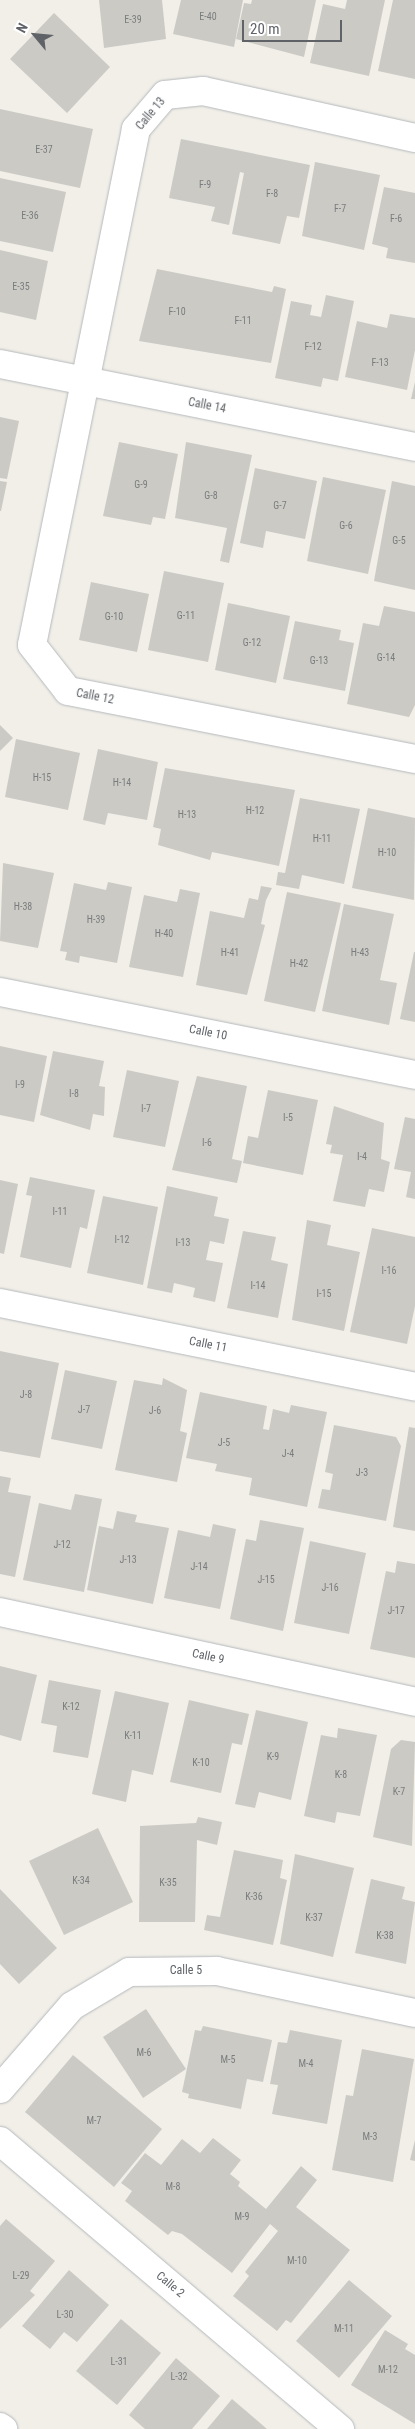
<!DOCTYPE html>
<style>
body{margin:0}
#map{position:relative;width:415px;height:2429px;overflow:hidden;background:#f1efe8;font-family:"Roboto Condensed",sans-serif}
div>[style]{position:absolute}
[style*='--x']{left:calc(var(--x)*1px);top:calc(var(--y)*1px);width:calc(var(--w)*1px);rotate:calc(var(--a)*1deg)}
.building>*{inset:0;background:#cccac5}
.roads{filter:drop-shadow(0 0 1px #b5b8bc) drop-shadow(0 0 1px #b5b8bc)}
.street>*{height:28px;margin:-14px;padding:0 14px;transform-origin:14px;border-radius:14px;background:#fff}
.secondary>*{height:28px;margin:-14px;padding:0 14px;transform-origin:14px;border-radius:14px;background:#fff}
span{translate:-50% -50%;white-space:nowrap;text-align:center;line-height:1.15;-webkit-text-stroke:5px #fff;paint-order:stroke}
.number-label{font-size:10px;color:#7a7d7f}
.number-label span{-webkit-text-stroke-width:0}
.street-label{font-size:12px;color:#5f6368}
.north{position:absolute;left:10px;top:10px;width:50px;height:50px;-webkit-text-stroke:4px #fff;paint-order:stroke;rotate:298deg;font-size:14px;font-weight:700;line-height:20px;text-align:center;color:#5f6368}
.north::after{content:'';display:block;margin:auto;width:18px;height:22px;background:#5f6368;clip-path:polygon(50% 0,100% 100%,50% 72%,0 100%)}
.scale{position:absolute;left:242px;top:20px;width:100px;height:22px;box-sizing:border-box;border:2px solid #5f6368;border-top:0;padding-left:6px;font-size:15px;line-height:18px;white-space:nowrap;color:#5f6368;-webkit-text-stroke:4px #fff;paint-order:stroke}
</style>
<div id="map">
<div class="building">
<i style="clip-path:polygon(99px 0,162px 0,166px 39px,104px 48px)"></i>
<i style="clip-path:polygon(181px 0,243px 0,234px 47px,173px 34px)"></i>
<i style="clip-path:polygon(252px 0,316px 0,304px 57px,236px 39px,244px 3px,251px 4px)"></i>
<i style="clip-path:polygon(347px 0,385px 0,369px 76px,310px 63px,323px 4px,345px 9px)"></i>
<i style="clip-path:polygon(393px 0,415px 0,415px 79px,378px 71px)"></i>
<i style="clip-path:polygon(54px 13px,110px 67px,67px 113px,10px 59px)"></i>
<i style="clip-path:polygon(0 109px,93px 129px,80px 188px,0 171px)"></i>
<i style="clip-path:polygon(181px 139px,310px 165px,299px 218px,287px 216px,280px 244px,232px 234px,244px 173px,240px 172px,229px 225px,211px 221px,215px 207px,169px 198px)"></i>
<i style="clip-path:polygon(315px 162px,380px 175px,364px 250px,302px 236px)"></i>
<i style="clip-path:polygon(0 178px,66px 192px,53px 252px,0 241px)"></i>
<i style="clip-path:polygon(384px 187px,415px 193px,415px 263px,386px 258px,388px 248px,372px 244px)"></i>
<i style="clip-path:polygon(0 250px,48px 261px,36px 320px,0 312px)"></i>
<i style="clip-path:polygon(157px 269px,272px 292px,274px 286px,286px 289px,271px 363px,139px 341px)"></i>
<i style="clip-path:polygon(326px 295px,354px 301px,338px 381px,323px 378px,321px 387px,275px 378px,291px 301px,312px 305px,310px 315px,321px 317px)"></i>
<i style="clip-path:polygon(390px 314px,415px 318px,415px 350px,407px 390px,345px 377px,357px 321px,387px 328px)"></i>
<i style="clip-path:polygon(415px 382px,415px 399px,411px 399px)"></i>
<i style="clip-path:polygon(0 417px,19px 421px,7px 479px,0 478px)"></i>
<i style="clip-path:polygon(119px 442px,178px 454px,165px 519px,153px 517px,151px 525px,103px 516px)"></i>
<i style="clip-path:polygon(186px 442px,252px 455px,229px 563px,220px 561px,227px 528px,175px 518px)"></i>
<i style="clip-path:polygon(255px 468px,317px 481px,305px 539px,266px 531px,263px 548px,240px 543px)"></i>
<i style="clip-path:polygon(323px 477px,386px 490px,368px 574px,307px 561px)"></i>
<i style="clip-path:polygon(0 481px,7px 482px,1px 511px,0 511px)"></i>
<i style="clip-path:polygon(392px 481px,415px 486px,415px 590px,374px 581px)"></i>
<i style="clip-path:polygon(164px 571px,224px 583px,208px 662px,148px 650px)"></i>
<i style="clip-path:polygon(91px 582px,149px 594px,137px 652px,79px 640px)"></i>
<i style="clip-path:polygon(228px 603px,290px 616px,276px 683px,215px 670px)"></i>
<i style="clip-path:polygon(384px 606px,415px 612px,415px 705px,409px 717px,347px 704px,363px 623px,379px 626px)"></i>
<i style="clip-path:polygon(295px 621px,341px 630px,339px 640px,354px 643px,345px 691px,283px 679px)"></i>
<i style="clip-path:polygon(0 725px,13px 738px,0 751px)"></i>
<i style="clip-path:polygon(16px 739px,80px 753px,68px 810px,5px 797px)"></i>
<i style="clip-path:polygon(98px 749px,158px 762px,147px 820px,108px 813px,105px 825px,83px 820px)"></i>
<i style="clip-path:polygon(165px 768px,295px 790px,279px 866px,212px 852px,210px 860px,158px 845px,161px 829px,153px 827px)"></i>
<i style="clip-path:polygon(300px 798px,360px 809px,344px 884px,302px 875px,299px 889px,276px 885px,278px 872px,285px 873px)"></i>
<i style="clip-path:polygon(368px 808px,415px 818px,414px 900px,352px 888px)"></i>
<i style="clip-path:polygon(3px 863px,54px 873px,38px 948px,0 941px)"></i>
<i style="clip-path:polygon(108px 882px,132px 887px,117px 963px,80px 956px,79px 963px,65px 960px,67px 952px,60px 951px,74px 883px,106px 890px)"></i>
<i style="clip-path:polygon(261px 886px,272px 888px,266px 900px,261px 924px,265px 925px,247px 995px,196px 985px,210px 911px,244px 918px,249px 898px,258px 900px)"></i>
<i style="clip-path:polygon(180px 889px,200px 893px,183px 977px,129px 967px,144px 895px,177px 902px)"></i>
<i style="clip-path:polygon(287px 892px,341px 903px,315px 1012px,264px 1001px)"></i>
<i style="clip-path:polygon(344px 904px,394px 914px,380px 980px,397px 983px,389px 1025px,322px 1011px)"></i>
<i style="clip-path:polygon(414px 952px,415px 952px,415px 1022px,400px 1019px)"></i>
<i style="clip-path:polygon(0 1046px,47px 1056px,34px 1122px,0 1115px)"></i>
<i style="clip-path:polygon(53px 1051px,104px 1061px,99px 1086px,105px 1087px,104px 1116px,93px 1114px,90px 1130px,40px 1115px)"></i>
<i style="clip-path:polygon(127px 1070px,179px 1081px,165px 1147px,113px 1137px)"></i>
<i style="clip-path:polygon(197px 1076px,247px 1086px,232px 1159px,242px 1161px,237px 1183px,172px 1170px)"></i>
<i style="clip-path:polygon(268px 1090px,318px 1100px,303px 1175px,243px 1163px,248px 1136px,258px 1138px)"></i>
<i style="clip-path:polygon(334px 1106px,384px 1123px,381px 1159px,390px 1162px,384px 1192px,369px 1189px,365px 1207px,333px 1201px,343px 1155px,330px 1153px,332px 1145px,326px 1144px)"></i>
<i style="clip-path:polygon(405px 1117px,415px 1119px,415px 1199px,406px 1197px,411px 1172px,394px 1169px)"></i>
<i style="clip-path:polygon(30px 1177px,95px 1190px,87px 1229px,80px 1227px,71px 1268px,20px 1257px,32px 1196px,26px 1195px)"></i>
<i style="clip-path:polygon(0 1180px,18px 1184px,4px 1254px,0 1253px)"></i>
<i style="clip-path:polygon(167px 1186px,218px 1197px,214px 1216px,229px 1219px,224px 1244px,210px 1241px,206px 1260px,223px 1263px,215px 1302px,193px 1297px,195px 1288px,174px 1283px,172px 1293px,147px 1288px)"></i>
<i style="clip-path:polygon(103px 1196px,158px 1207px,143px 1285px,87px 1273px)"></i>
<i style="clip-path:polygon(307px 1220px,331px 1225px,327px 1245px,360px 1252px,344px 1331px,292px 1320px)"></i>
<i style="clip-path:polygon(372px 1228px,415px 1237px,415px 1306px,407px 1344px,350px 1332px)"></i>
<i style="clip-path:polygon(243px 1231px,276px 1237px,271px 1260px,288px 1264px,278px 1318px,227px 1308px)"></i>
<i style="clip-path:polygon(0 1351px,59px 1363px,40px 1458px,0 1451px)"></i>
<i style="clip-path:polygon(65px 1370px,117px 1381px,102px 1449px,51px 1439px)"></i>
<i style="clip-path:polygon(163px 1378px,187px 1390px,180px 1431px,187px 1433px,177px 1482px,115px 1470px,134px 1380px,162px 1385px)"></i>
<i style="clip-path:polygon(200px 1392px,267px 1406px,263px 1429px,269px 1430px,273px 1409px,289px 1413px,291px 1405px,327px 1412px,307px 1507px,249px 1495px,252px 1478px,215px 1471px,217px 1464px,186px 1458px)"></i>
<i style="clip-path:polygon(334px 1425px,396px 1437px,401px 1446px,386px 1521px,318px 1508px,322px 1489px,330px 1490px,333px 1474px,325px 1472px)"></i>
<i style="clip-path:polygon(409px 1427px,415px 1428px,415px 1531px,393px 1527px)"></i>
<i style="clip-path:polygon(0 1476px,11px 1478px,8px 1492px,31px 1496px,15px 1577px,0 1574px)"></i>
<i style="clip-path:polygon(75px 1494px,102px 1499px,84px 1592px,23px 1580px,39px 1503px,71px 1510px)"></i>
<i style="clip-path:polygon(117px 1511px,137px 1515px,135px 1522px,169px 1528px,153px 1604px,87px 1590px,99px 1526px,113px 1529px)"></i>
<i style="clip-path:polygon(260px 1520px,304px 1528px,283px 1631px,230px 1619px,246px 1539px,256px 1541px)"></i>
<i style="clip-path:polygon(213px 1524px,236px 1529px,220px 1609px,164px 1598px,178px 1530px,210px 1537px)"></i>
<i style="clip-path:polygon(310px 1541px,366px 1553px,349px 1634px,294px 1623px)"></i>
<i style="clip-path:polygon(397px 1561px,415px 1564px,415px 1658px,370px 1649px,386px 1571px,395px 1573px)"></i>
<i style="clip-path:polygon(0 1666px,37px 1675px,21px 1741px,0 1735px)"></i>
<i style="clip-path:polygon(49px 1680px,101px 1690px,88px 1758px,53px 1752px,57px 1726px,41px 1723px)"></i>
<i style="clip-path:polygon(115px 1691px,169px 1703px,153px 1775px,132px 1770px,126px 1802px,92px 1794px)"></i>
<i style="clip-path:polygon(189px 1700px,249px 1714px,242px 1745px,232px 1743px,221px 1793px,170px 1782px)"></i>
<i style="clip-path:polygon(256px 1710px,308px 1722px,291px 1800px,259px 1792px,255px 1808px,235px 1804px)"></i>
<i style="clip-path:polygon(338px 1728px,377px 1735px,360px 1816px,337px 1812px,335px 1823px,304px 1816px,321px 1735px,337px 1738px)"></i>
<i style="clip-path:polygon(401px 1740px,415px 1742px,412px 1846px,373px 1837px,391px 1749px)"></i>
<i style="clip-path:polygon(198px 1817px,222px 1822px,217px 1845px,197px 1840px,195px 1922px,139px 1922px,140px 1826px,196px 1823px)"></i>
<i style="clip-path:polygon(98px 1828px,133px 1902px,64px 1935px,29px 1861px)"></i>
<i style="clip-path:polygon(234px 1850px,283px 1860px,280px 1878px,287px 1880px,273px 1945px,204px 1930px,207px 1915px,220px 1917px)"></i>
<i style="clip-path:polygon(295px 1854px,354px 1868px,333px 1957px,280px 1944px)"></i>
<i style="clip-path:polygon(371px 1879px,405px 1887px,402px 1899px,415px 1902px,406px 1964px,355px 1953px)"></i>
<i style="clip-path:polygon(0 1889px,57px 1948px,19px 1984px,0 1964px)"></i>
<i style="clip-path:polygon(146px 2009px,186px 2069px,143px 2098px,103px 2037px)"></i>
<i style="clip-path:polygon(203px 2026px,272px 2040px,263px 2082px,247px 2079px,241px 2109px,188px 2098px,189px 2094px,182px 2092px,195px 2030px,201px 2031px)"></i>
<i style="clip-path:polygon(290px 2030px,342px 2040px,327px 2124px,272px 2114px,278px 2085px,270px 2084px,278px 2042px,287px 2043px)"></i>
<i style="clip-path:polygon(362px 2049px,414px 2059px,393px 2182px,332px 2170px,346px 2095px,353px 2096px)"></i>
<i style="clip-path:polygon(73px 2055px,162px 2129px,114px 2187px,25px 2112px)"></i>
<i style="clip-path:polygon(213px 2138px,241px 2160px,230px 2174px,240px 2182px,238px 2186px,266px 2209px,301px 2166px,317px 2180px,296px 2207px,350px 2250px,291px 2323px,286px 2320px,277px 2331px,233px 2296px,249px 2276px,245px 2272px,278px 2231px,270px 2224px,232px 2273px,182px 2234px,172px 2231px,168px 2235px,125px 2201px,132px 2191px,121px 2183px,145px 2153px,161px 2165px,182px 2139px,200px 2153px)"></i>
<i style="clip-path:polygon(415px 2140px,415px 2161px,410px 2160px)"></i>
<i style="clip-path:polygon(6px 2219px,55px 2261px,30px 2291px,35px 2295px,0 2329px,0 2226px)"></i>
<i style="clip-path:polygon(69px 2270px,109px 2305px,77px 2342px,64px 2332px,50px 2349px,22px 2326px)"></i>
<i style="clip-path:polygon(349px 2280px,392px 2316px,339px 2378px,296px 2341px)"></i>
<i style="clip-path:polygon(121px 2319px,161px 2353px,117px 2405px,76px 2371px)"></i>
<i style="clip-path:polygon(385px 2330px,408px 2344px,405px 2349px,415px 2355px,415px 2424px,351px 2385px)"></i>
<i style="clip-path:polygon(176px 2358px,220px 2396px,192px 2429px,145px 2429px,129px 2415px)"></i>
<i style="clip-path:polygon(232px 2399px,267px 2429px,207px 2429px)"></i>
</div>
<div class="roads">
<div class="street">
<i style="--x:415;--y:138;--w:217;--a:-167.5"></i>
<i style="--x:203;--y:91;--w:38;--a:174"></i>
<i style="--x:165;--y:95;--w:45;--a:130.5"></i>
<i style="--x:136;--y:129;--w:526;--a:101.4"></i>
<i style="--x:32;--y:645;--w:58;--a:52"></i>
<i style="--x:68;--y:691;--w:354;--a:11.1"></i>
<i style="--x:0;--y:364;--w:423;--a:11.3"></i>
<i style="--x:0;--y:992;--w:423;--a:11.3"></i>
<i style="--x:0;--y:1303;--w:423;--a:11.4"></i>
<i style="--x:0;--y:1612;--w:425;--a:12.2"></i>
<i style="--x:0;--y:2089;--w:110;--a:-49.1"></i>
<i style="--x:72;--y:2006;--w:66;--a:-30.8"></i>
<i style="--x:129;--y:1972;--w:88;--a:-0.7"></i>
<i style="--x:217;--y:1971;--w:202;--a:12"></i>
<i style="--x:0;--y:2141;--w:446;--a:40.3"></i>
</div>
<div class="secondary">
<i style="--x:0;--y:2427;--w:4;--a:34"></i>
</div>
</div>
<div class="number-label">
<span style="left:208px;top:17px">E-40</span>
<span style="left:133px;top:20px">E-39</span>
<span style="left:44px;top:150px">E-37</span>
<span style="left:205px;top:185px">F-9</span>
<span style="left:272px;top:194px">F-8</span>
<span style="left:340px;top:209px">F-7</span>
<span style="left:30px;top:216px">E-36</span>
<span style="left:396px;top:219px">F-6</span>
<span style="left:21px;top:287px">E-35</span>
<span style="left:177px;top:312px">F-10</span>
<span style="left:243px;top:321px">F-11</span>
<span style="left:313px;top:347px">F-12</span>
<span style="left:380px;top:363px">F-13</span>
<span style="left:141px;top:485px">G-9</span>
<span style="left:211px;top:496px">G-8</span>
<span style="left:280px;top:506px">G-7</span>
<span style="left:346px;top:526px">G-6</span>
<span style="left:399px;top:541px">G-5</span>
<span style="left:186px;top:616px">G-11</span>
<span style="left:114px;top:617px">G-10</span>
<span style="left:252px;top:643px">G-12</span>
<span style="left:386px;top:658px">G-14</span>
<span style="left:319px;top:661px">G-13</span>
<span style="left:42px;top:778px">H-15</span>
<span style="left:122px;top:783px">H-14</span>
<span style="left:255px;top:811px">H-12</span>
<span style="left:187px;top:815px">H-13</span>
<span style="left:322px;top:839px">H-11</span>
<span style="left:387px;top:853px">H-10</span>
<span style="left:23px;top:907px">H-38</span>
<span style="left:96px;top:920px">H-39</span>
<span style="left:164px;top:934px">H-40</span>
<span style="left:230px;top:953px">H-41</span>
<span style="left:360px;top:953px">H-43</span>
<span style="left:299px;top:964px">H-42</span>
<span style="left:20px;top:1085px">I-9</span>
<span style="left:74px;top:1094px">I-8</span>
<span style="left:146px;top:1109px">I-7</span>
<span style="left:288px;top:1118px">I-5</span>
<span style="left:207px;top:1143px">I-6</span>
<span style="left:362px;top:1157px">I-4</span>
<span style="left:60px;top:1212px">I-11</span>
<span style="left:122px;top:1240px">I-12</span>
<span style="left:183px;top:1243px">I-13</span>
<span style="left:389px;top:1271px">I-16</span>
<span style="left:258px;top:1286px">I-14</span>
<span style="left:324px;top:1294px">I-15</span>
<span style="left:26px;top:1395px">J-8</span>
<span style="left:84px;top:1410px">J-7</span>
<span style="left:155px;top:1411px">J-6</span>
<span style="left:224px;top:1443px">J-5</span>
<span style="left:288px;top:1454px">J-4</span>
<span style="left:362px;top:1473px">J-3</span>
<span style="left:62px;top:1545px">J-12</span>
<span style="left:128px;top:1560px">J-13</span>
<span style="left:199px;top:1567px">J-14</span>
<span style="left:266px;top:1580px">J-15</span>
<span style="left:330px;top:1588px">J-16</span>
<span style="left:396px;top:1611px">J-17</span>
<span style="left:71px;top:1707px">K-12</span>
<span style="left:133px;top:1736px">K-11</span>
<span style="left:273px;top:1757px">K-9</span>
<span style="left:201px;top:1763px">K-10</span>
<span style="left:341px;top:1775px">K-8</span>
<span style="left:399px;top:1792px">K-7</span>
<span style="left:81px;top:1881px">K-34</span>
<span style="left:168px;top:1883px">K-35</span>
<span style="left:254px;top:1897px">K-36</span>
<span style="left:314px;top:1918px">K-37</span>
<span style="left:385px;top:1936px">K-38</span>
<span style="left:144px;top:2053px">M-6</span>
<span style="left:228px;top:2060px">M-5</span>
<span style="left:306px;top:2064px">M-4</span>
<span style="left:94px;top:2121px">M-7</span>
<span style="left:370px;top:2137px">M-3</span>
<span style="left:173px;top:2187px">M-8</span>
<span style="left:242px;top:2217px">M-9</span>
<span style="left:297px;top:2261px">M-10</span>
<span style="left:21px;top:2276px">L-29</span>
<span style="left:65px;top:2315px">L-30</span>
<span style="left:344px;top:2329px">M-11</span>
<span style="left:119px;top:2362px">L-31</span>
<span style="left:388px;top:2370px">M-12</span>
<span style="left:179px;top:2377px">L-32</span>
</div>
<div class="street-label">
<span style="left:151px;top:114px;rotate:-50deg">Calle 13</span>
<span style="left:207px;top:406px;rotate:11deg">Calle 14</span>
<span style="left:95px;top:697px;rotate:11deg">Calle 12</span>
<span style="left:208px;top:1033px;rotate:11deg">Calle 10</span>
<span style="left:208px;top:1345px;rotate:11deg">Calle 11</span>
<span style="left:208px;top:1657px;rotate:12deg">Calle 9</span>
<span style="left:186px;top:1971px">Calle 5</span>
<span style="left:170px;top:2285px;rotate:40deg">Calle 2</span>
</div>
<div class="north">N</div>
<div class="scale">20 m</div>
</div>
